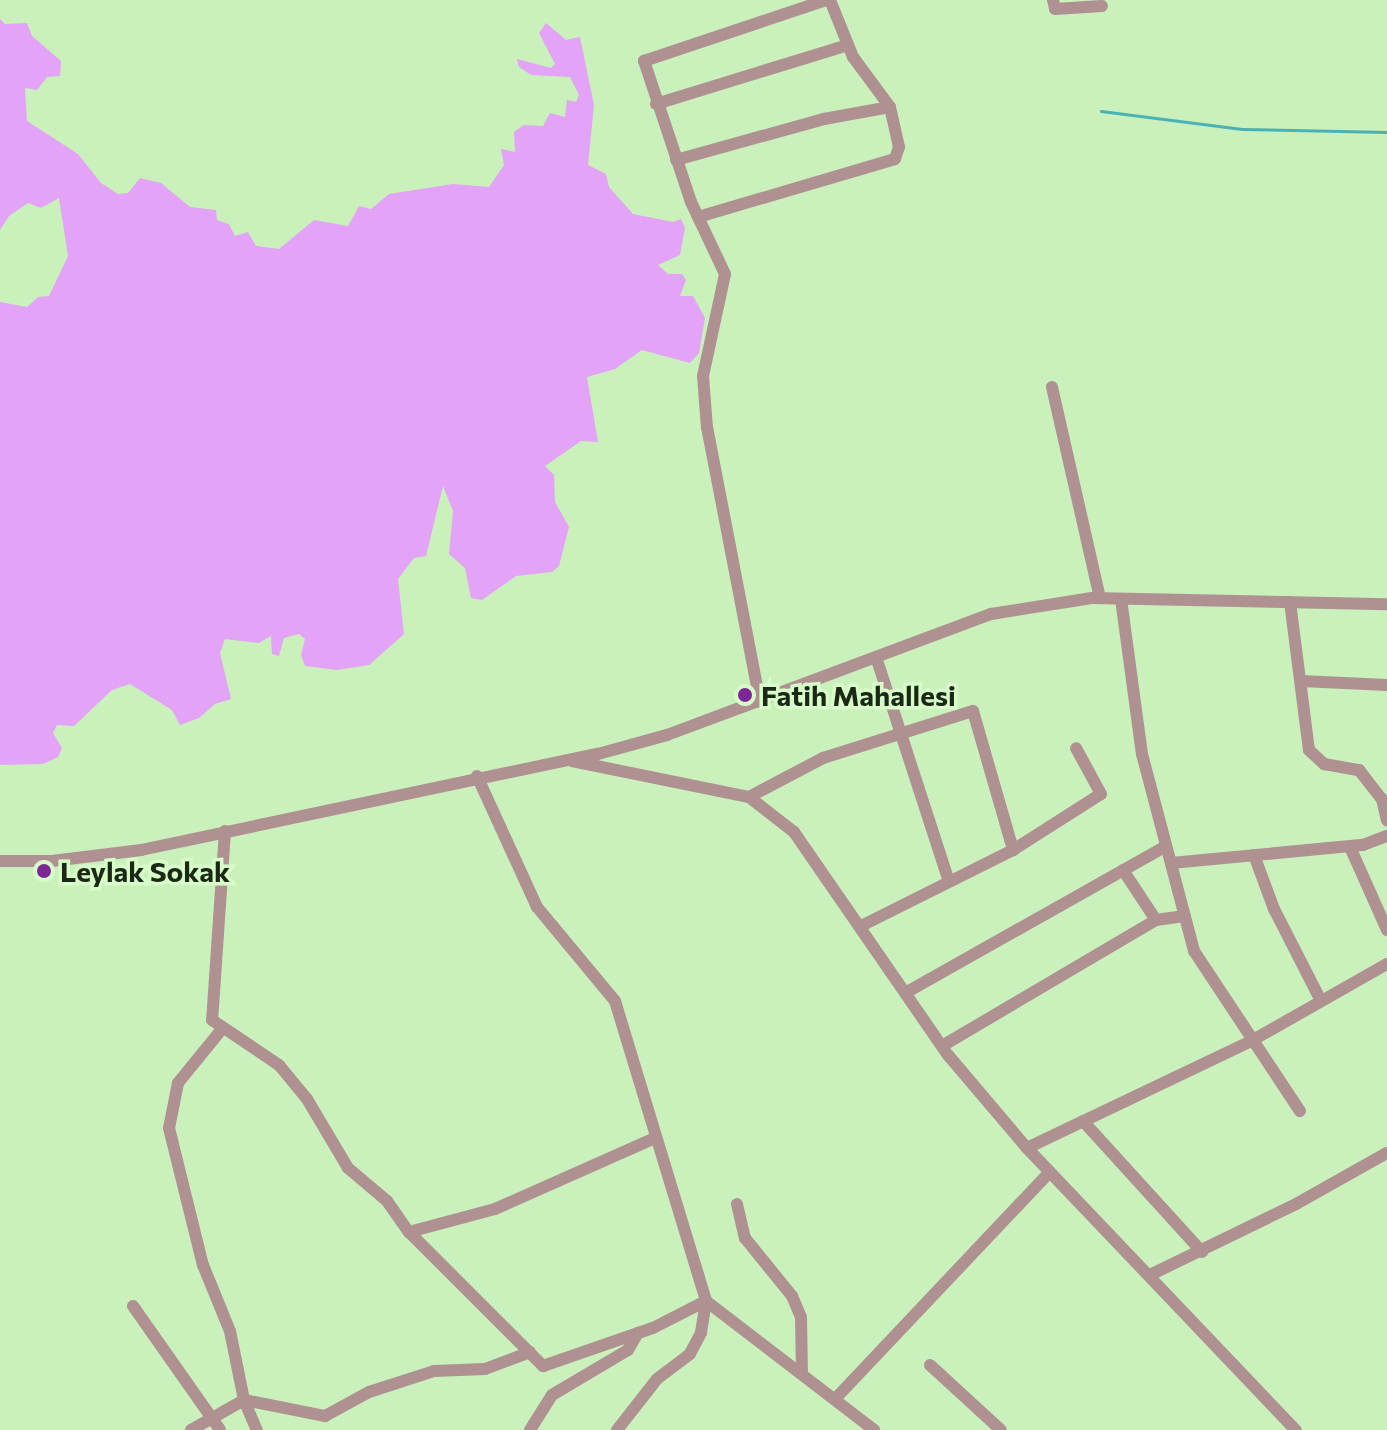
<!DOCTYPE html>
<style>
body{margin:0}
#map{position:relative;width:1387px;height:1430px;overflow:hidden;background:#caf0bc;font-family:Commissioner,sans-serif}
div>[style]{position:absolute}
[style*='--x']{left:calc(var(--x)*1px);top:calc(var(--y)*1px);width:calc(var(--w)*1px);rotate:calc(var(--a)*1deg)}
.green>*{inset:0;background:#e3a3f7}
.stream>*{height:3px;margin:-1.5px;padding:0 1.5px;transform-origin:1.5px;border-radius:1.5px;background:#4ab2b5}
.street>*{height:12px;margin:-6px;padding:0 6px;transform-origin:6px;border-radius:6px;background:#af9192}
.dots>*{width:22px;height:22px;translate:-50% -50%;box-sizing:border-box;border:4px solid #d7fdc9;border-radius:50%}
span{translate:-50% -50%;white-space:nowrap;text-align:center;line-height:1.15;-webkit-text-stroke:7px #d7fdc9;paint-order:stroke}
.poi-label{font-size:28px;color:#1a2815;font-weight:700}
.left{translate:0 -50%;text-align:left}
</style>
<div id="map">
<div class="green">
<i style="clip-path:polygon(0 19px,5px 24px,27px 23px,32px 36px,61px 61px,60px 76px,47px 77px,37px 90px,25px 88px,27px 121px,78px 154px,101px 183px,118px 194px,128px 193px,140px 178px,161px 183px,190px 207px,216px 210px,217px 220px,229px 224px,235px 236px,248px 232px,256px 246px,279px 249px,314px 220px,348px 226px,359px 206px,371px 209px,389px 194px,453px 184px,489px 187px,504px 165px,501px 149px,515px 152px,514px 132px,524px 125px,543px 126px,550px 113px,565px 117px,567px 100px,576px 102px,579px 95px,570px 77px,531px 75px,519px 67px,517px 59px,551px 68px,555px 64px,539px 33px,546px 23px,566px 40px,580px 37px,594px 105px,588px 165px,606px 174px,609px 187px,633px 214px,673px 222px,681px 219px,685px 228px,680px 255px,658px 265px,668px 274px,682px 274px,686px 280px,680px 296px,693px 296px,705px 318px,699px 353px,690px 363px,642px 350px,615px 369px,587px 377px,598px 442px,581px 441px,545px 466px,554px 475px,555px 502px,569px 527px,559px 566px,552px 572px,516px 576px,482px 600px,471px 598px,465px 568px,449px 554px,453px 511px,443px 486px,426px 556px,414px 558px,398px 579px,404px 634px,369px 665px,337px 670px,305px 666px,301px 655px,305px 639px,299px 634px,284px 638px,279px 656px,272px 654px,271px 636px,259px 643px,225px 639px,220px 653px,231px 699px,215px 704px,199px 718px,180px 725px,172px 710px,130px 684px,112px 690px,74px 726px,57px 725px,53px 733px,62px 748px,58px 757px,43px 764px,0 765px,0 302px,27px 307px,38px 297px,49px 296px,68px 256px,59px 198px,41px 208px,28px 203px,9px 216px,0 230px)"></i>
</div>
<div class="stream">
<i style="--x:1101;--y:111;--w:142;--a:7.3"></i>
<i style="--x:1242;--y:129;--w:145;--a:1.2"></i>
</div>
<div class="street">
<i style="--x:1053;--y:0;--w:9;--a:77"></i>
<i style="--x:1055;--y:9;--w:47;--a:-3.7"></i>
<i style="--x:656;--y:104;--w:201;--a:-17.1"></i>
<i style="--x:676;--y:160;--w:154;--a:-15.5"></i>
<i style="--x:824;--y:119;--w:67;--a:-10.3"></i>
<i style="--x:698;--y:217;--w:205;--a:-16.4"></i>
<i style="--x:895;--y:159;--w:13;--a:-72"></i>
<i style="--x:899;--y:147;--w:41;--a:-102.7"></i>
<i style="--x:890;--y:107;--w:62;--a:-126.5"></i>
<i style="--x:853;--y:57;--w:61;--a:-112"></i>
<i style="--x:1052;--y:387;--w:216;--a:77.2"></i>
<i style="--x:1121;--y:599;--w:156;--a:82.3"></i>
<i style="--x:1142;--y:754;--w:204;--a:75.2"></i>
<i style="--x:1194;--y:951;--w:192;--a:56.5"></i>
<i style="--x:1290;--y:602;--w:149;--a:82.7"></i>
<i style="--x:1309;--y:750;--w:21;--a:43"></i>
<i style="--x:1324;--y:764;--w:36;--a:10"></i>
<i style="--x:1359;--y:770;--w:37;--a:52"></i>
<i style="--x:1382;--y:799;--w:22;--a:77"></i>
<i style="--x:877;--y:660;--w:233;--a:72"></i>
<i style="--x:1301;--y:681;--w:86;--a:2.7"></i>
<i style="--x:760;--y:702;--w:279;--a:-100.9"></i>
<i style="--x:707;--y:428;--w:52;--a:-94.4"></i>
<i style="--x:703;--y:376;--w:104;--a:-77.8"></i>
<i style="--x:725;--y:274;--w:80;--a:-115.3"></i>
<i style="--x:691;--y:202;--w:149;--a:-108.4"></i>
<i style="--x:644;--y:61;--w:192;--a:-18.5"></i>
<i style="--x:572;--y:761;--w:181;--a:11.5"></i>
<i style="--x:749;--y:797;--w:57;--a:37.9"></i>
<i style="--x:794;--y:832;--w:271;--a:55.4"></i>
<i style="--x:948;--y:1055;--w:122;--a:49.7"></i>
<i style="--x:1027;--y:1148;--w:390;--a:46.4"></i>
<i style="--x:477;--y:776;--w:144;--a:65.4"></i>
<i style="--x:537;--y:907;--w:122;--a:50.3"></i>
<i style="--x:615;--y:1001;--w:313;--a:73.1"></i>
<i style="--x:706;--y:1301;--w:32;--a:99"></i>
<i style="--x:701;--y:1333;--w:24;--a:118"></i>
<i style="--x:690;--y:1354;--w:41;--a:142.9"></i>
<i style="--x:657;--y:1379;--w:65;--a:128.1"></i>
<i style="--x:749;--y:797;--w:84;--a:-27.8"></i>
<i style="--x:823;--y:758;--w:157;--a:-17.4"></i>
<i style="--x:973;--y:711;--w:145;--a:73.9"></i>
<i style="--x:225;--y:831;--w:189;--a:93.9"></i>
<i style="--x:212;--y:1020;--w:81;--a:33.9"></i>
<i style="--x:279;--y:1065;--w:44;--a:50.5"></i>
<i style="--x:307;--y:1099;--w:80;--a:59.3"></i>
<i style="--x:348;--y:1168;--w:51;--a:40.2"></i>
<i style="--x:387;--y:1201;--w:38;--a:55"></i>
<i style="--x:409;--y:1232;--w:190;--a:45"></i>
<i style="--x:543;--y:1366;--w:116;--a:-19.1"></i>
<i style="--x:653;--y:1328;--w:59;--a:-27"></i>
<i style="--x:1350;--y:847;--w:91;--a:66"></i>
<i style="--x:1254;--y:855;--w:58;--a:69.7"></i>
<i style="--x:1274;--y:909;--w:103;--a:62.9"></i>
<i style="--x:0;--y:861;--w:52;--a:0"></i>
<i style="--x:52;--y:861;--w:90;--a:-7"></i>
<i style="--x:141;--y:850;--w:467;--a:-11.9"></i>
<i style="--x:598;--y:754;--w:72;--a:-15.4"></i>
<i style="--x:667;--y:735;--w:346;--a:-20.5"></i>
<i style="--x:991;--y:614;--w:102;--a:-9"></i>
<i style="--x:1092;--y:598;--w:295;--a:1.2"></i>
<i style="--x:1171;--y:863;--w:193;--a:-5.4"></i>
<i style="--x:1363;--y:845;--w:26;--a:-21"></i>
<i style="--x:1123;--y:870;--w:60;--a:56.6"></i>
<i style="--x:863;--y:925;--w:168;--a:-26.6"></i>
<i style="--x:1013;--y:850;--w:104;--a:-32.5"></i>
<i style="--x:1101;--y:794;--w:52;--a:-118.5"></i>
<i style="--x:907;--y:992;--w:297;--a:-29.4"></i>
<i style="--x:222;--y:1029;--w:70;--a:129.2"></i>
<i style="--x:178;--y:1083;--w:46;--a:101.3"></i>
<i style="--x:169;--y:1128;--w:141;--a:76.1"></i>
<i style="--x:203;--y:1265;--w:71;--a:67.8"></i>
<i style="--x:230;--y:1331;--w:70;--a:78.5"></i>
<i style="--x:244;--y:1400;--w:33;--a:67"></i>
<i style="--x:942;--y:1046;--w:248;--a:-30.5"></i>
<i style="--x:1156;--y:920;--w:29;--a:-8"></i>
<i style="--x:1083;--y:1121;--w:177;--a:47.7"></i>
<i style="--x:1027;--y:1148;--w:250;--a:-25.5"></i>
<i style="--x:1253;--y:1040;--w:154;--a:-29.6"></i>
<i style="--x:737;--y:1204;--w:35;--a:77"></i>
<i style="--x:745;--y:1238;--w:75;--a:51"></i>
<i style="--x:792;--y:1296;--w:23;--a:67"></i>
<i style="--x:801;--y:1317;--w:55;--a:89"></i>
<i style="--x:409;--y:1232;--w:89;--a:-15"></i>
<i style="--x:495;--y:1209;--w:175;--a:-23.9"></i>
<i style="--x:1152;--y:1274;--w:160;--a:-25.9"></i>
<i style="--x:1296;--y:1204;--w:104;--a:-29.3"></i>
<i style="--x:706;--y:1301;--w:212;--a:37.5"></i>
<i style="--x:133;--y:1306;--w:151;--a:54.9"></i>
<i style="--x:930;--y:1365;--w:96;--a:42.5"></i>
<i style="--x:836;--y:1398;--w:311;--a:-46.6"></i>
<i style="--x:191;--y:1430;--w:61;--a:-29.5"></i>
<i style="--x:244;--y:1400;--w:83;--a:11.2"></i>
<i style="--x:325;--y:1416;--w:50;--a:-28.6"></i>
<i style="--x:369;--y:1392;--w:68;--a:-17.9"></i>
<i style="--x:434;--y:1371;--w:51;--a:-2.2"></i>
<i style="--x:485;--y:1369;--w:48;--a:-20.7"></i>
<i style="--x:530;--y:1430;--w:41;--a:-57.8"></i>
<i style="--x:552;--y:1395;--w:88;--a:-30.6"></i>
<i style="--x:628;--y:1350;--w:20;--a:-60"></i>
</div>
<div class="dots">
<i style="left:745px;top:695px;background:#7d2796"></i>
<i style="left:44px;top:871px;background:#7d2796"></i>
</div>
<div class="poi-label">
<span class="left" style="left:761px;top:695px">Fatih Mahallesi</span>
<span class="left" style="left:60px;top:871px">Leylak Sokak</span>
</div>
</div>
